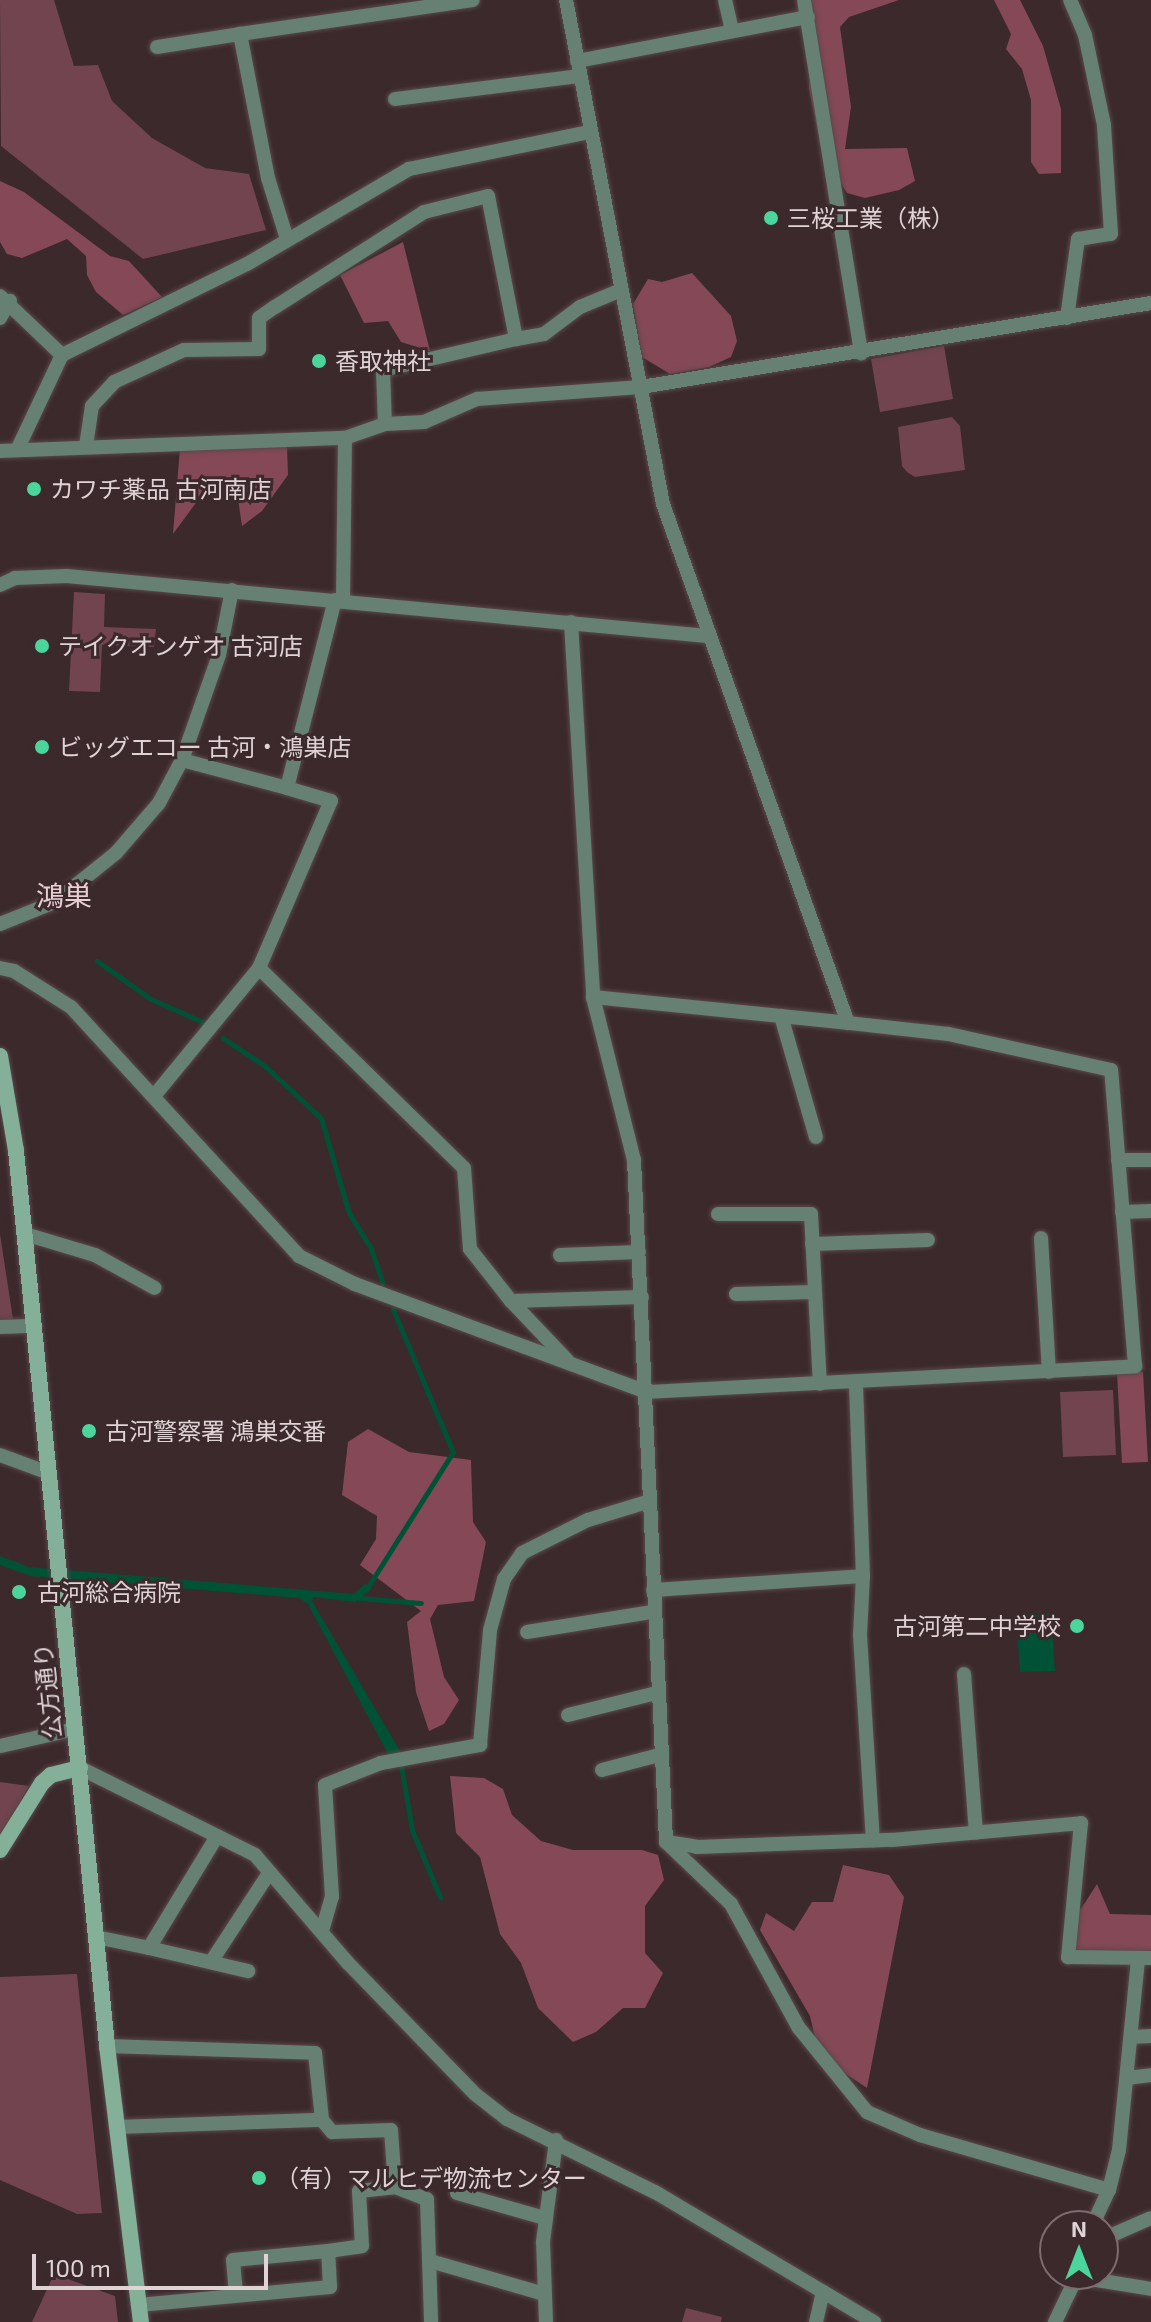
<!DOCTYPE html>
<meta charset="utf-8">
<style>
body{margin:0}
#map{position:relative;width:1151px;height:2322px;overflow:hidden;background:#3b292c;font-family:"Exo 2","Noto Sans JP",sans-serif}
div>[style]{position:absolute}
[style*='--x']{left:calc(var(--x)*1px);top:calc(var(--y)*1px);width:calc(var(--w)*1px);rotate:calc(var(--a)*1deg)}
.green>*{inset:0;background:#71444f}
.forest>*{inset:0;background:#854857}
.water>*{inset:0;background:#005236}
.stream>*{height:5px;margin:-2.5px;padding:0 2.5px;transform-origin:2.5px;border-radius:2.5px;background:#005236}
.roads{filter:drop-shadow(0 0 2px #59484a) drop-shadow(0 0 2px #59484a)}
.street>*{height:14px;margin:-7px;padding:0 7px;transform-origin:7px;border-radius:7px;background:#668173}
.secondary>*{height:16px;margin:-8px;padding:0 8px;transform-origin:8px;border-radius:8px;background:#84b099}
.dots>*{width:22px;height:22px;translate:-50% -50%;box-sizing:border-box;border:4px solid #3b292c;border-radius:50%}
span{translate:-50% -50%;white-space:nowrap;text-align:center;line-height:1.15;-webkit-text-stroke:6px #3b292c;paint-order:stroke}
.poi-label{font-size:24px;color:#dfd3d5}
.left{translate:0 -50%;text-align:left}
.right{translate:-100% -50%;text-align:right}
.street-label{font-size:24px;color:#dfd3d5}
.quarter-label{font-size:28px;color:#e6ced3}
.north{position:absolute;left:1039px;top:2210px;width:80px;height:80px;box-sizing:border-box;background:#3b292c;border:2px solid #7d6d70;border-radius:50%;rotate:0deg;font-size:22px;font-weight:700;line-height:32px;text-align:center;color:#dfd3d5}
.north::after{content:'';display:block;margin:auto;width:28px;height:36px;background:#4bd49b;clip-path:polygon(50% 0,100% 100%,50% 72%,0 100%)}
.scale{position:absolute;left:32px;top:2254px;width:236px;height:36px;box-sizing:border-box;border:4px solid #dfd3d5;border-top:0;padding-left:10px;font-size:24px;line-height:28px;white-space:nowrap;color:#dfd3d5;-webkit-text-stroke:6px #3b292c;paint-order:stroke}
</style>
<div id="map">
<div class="green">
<i style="clip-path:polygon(0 0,54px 0,74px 66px,98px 65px,112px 101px,152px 138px,205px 168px,249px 174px,266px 230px,143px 259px,1px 146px)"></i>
<i style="clip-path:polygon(944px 346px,953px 399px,880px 412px,871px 359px)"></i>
<i style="clip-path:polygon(952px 417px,960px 426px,965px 470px,915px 477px,907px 472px,902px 466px,898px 427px)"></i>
<i style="clip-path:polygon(74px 592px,105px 594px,104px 627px,156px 629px,154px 647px,102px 645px,100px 692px,69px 691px)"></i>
<i style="clip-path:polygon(0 1234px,13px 1319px,0 1320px)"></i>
<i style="clip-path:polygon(1113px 1390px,1116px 1455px,1063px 1457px,1060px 1392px)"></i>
<i style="clip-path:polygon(0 1782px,29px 1786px,0 1836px)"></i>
<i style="clip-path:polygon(77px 1974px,102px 2213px,77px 2214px,0 2180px,0 1977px)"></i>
<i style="clip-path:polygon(54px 2274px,115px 2296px,118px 2322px,32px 2322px)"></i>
<i style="clip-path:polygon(686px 2308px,722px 2317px,721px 2322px,682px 2322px)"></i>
</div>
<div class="forest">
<i style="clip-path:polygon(812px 0,899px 0,849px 17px,840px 27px,851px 107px,845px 149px,907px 148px,915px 181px,899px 190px,865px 198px,847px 193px,822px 153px,809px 88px)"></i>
<i style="clip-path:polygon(994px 0,1020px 0,1043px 46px,1061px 109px,1061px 173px,1039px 174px,1031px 162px,1031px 100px,1022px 69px,1006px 49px,1011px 34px)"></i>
<i style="clip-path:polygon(0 181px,24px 192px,110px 256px,129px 261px,162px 297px,123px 315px,96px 292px,87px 275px,86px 256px,67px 239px,22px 258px,7px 254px,0 242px)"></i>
<i style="clip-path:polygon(403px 242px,430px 351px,401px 342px,388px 321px,364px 323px,340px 275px)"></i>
<i style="clip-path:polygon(692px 273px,731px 316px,737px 341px,731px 357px,709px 367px,670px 374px,642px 357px,633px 304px,648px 279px,662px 282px)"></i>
<i style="clip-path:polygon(287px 444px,288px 475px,262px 511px,242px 526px,238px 499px,201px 496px,173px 534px,180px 448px)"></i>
<i style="clip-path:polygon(1143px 1372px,1148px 1462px,1122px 1463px,1117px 1373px)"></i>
<i style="clip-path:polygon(368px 1429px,409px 1452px,471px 1460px,473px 1522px,486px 1542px,474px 1601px,438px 1605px,430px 1619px,444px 1677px,459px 1700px,444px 1724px,429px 1731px,416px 1692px,407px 1622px,421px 1611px,360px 1565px,376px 1539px,377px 1516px,342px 1495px,348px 1442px)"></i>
<i style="clip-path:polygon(450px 1776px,484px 1778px,503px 1789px,512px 1815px,541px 1841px,573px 1850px,642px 1850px,658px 1855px,664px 1880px,645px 1906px,645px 1953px,663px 1973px,645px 2008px,623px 2008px,596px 2032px,573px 2042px,538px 2008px,521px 1963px,500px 1934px,480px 1857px,456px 1833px)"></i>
<i style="clip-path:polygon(843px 1865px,889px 1875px,904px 1897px,867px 2088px,819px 2056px,810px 2016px,760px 1930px,766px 1913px,794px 1931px,812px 1902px,833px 1902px)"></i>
<i style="clip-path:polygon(1097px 1884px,1110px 1914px,1151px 1915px,1151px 1952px,1076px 1951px,1077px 1915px)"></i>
</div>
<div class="water">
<i style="clip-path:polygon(0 1556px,29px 1567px,354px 1594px,365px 1584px,372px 1588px,355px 1602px,313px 1597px,312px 1601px,407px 1763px,395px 1767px,308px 1604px,299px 1598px,30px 1576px,0 1565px)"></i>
<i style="clip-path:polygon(1051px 1613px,1055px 1671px,1020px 1672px,1016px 1614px)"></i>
</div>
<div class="stream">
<i style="--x:97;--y:961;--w:66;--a:35.1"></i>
<i style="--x:151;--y:999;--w:57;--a:23.9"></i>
<i style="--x:223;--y:1038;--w:50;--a:33.7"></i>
<i style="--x:265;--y:1066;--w:76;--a:42.9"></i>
<i style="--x:321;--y:1118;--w:99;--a:73.6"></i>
<i style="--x:349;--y:1213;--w:39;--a:58"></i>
<i style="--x:370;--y:1246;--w:39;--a:71"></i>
<i style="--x:366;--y:1590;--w:163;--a:-57.8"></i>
<i style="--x:453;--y:1452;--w:155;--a:-112.8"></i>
<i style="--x:359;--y:1598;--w:62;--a:4.6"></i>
<i style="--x:401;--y:1765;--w:66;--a:80.4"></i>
<i style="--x:412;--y:1830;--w:73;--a:67.3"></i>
</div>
<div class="roads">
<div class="street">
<i style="--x:725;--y:0;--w:31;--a:77"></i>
<i style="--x:804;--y:0;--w:358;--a:80.8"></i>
<i style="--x:157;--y:47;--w:84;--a:-8.9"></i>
<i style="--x:577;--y:61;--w:235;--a:-10.8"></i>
<i style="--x:395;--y:99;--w:186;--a:-7.1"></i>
<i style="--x:287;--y:239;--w:64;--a:-107.3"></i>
<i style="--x:268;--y:178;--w:147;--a:-101"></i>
<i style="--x:240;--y:34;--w:235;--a:-8.3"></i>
<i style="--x:0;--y:296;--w:86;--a:43.6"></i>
<i style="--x:0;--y:318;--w:20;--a:-60"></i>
<i style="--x:1067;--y:318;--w:80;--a:-82.1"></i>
<i style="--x:1078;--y:239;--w:33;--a:-9"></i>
<i style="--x:1111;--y:234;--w:109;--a:-93.7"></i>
<i style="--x:1104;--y:125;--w:92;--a:-101.9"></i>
<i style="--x:1085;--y:35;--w:38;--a:-113"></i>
<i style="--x:516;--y:339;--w:28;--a:-10"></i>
<i style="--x:544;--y:334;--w:45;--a:-36.9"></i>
<i style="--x:580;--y:307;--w:44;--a:-22.5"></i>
<i style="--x:86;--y:446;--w:40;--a:-81.5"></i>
<i style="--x:92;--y:406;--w:33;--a:-47"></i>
<i style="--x:114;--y:382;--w:77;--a:-24.6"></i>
<i style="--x:184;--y:350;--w:75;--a:-0.8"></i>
<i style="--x:259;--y:349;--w:31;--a:-90"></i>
<i style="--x:259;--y:318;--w:19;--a:-35"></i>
<i style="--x:275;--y:307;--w:177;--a:-32.5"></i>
<i style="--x:424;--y:212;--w:66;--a:-14"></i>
<i style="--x:488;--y:196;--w:146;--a:78.9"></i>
<i style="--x:516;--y:339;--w:137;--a:166.9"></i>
<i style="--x:383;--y:370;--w:54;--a:87.9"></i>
<i style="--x:18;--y:448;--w:103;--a:-64.7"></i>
<i style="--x:62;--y:355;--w:206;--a:-26.2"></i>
<i style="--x:247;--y:264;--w:188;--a:-30.4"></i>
<i style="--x:409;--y:169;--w:184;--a:-11.6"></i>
<i style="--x:0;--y:451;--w:345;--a:-2.2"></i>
<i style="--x:345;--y:438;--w:42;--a:-19.3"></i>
<i style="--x:385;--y:424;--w:39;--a:-3"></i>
<i style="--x:424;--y:422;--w:58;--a:-23.5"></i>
<i style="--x:477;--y:399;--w:164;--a:-4.2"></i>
<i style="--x:641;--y:387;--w:517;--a:-9.35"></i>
<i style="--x:0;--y:585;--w:17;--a:-25"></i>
<i style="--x:15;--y:578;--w:52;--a:-2.2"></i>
<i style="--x:67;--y:576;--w:643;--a:5.36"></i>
<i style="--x:232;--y:590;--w:66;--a:101.3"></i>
<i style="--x:219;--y:655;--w:111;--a:109.4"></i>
<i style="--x:182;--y:760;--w:109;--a:14.9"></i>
<i style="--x:287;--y:788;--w:194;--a:-75.7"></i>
<i style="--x:343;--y:600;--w:162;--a:-89.3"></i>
<i style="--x:571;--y:622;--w:376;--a:86.6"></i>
<i style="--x:593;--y:997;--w:168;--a:75.9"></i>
<i style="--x:634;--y:1160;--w:683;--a:87.31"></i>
<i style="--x:666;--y:1842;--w:90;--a:43.6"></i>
<i style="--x:731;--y:1904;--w:141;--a:61.3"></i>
<i style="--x:799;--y:2028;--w:108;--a:51"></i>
<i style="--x:867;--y:2112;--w:58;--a:23.5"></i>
<i style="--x:920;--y:2135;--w:197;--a:16.2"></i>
<i style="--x:0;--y:924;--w:59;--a:-21.8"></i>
<i style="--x:55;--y:902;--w:78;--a:-38.8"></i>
<i style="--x:116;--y:853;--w:66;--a:-49.3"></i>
<i style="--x:159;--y:803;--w:49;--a:-61.9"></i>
<i style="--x:0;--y:968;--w:14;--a:12"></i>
<i style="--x:14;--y:971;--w:67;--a:32.3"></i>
<i style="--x:71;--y:1007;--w:338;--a:47.5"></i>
<i style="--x:299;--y:1256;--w:63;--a:26.6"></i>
<i style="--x:355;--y:1284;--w:311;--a:20.3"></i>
<i style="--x:647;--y:1392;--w:489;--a:-3"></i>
<i style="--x:1135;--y:1366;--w:297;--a:-94.6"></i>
<i style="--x:1111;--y:1070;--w:167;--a:-167.5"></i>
<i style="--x:948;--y:1034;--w:101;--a:-173.7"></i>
<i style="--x:848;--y:1023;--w:551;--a:-109.62"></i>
<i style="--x:663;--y:504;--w:513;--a:-100.89"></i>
<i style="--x:259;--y:968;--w:286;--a:44.3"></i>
<i style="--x:464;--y:1168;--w:81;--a:85.8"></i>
<i style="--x:470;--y:1249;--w:66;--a:51.7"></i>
<i style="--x:593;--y:997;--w:256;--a:5.8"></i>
<i style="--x:781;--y:1016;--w:126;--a:73.9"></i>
<i style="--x:154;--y:1096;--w:166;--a:-50.6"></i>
<i style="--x:259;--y:968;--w:182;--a:-66.7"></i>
<i style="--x:331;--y:801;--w:46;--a:-163.5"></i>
<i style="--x:1118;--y:1160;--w:33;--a:0"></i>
<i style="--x:1122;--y:1212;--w:29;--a:-2"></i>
<i style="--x:718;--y:1214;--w:93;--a:0"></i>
<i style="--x:811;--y:1214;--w:170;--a:87"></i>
<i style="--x:25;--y:1234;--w:73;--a:16.7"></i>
<i style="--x:95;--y:1255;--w:68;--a:28.8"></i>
<i style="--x:1041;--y:1238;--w:134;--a:86.6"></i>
<i style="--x:812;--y:1244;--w:116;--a:-2"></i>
<i style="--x:560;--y:1255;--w:79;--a:-2.2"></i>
<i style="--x:736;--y:1294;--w:79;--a:-1.5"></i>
<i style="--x:0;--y:1327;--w:35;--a:-2"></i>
<i style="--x:567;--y:1360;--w:81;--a:-133.5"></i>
<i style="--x:511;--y:1301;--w:131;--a:-1.7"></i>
<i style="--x:0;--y:1455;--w:52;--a:20.2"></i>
<i style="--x:863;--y:1576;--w:59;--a:92.9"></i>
<i style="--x:860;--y:1635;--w:206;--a:86.4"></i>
<i style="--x:653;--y:1590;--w:210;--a:-3.8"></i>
<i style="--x:863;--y:1576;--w:194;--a:-92.1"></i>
<i style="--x:527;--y:1632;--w:127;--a:-9.1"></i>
<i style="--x:964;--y:1674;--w:159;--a:85.7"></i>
<i style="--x:568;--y:1715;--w:91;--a:-14"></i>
<i style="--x:0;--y:1746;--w:77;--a:-12.8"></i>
<i style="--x:80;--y:1768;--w:195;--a:26.4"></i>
<i style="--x:255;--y:1855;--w:143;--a:49.3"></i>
<i style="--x:348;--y:1963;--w:182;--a:45.9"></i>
<i style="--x:475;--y:2094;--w:41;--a:38"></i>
<i style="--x:507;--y:2119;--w:165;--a:26.3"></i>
<i style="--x:655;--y:2192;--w:255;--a:30.7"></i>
<i style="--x:602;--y:1770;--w:59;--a:-14.7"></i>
<i style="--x:667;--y:1842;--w:30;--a:9"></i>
<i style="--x:697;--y:1847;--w:195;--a:-2.1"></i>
<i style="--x:892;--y:1840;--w:190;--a:-5.1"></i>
<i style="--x:1081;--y:1823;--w:135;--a:95.5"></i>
<i style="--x:1068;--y:1957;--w:83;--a:0.7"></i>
<i style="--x:322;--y:1931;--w:35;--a:-74"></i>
<i style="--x:332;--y:1897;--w:112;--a:-93.6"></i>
<i style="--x:325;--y:1785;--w:60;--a:-21.4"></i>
<i style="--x:381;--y:1763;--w:101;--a:-10.3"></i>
<i style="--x:480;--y:1745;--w:115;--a:-85"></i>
<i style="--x:490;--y:1630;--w:53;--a:-74.6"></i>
<i style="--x:504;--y:1579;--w:32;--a:-55"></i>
<i style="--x:522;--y:1553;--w:74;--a:-26.6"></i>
<i style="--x:588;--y:1520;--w:65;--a:-17"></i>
<i style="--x:96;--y:1937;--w:54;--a:11.7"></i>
<i style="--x:149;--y:1948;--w:131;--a:-58.7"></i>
<i style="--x:149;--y:1948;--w:102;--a:13.1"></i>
<i style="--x:211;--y:1962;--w:106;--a:-56.9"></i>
<i style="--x:1131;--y:2037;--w:20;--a:-3"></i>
<i style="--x:107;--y:2046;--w:208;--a:1.9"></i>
<i style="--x:315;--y:2053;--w:67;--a:84"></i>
<i style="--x:322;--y:2120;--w:16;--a:50"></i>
<i style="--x:332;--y:2132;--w:59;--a:-1.9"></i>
<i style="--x:391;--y:2130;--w:57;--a:86"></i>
<i style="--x:1127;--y:2078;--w:24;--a:-7"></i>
<i style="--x:117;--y:2127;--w:205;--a:-2"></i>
<i style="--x:457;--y:2193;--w:91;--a:15.9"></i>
<i style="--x:1092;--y:2226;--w:40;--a:-65"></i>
<i style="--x:1109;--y:2190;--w:41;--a:-76"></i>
<i style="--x:1119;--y:2150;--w:191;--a:-84.3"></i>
<i style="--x:1103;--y:2239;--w:52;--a:-23.6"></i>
<i style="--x:430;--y:2261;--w:119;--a:16.1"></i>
<i style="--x:1078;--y:2277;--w:74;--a:9.3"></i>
<i style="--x:236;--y:2294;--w:34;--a:-95"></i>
<i style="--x:233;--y:2260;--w:95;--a:-5.4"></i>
<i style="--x:139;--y:2305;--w:192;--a:-5.4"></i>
<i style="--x:330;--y:2287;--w:36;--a:-93"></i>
<i style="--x:328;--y:2251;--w:34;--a:-8"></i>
<i style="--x:362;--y:2246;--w:55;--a:-93.1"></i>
<i style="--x:359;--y:2191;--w:36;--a:-6"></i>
<i style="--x:395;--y:2187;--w:34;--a:21"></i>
<i style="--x:427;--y:2199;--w:123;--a:88.1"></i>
<i style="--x:546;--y:2322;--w:80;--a:-92.1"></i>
<i style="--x:543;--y:2242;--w:103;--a:-82.7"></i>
<i style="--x:816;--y:2322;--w:31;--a:-77"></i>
<i style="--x:1055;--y:2322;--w:53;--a:-64.4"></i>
</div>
<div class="secondary">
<i style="--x:0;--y:1056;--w:96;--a:80.4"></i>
<i style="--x:16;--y:1151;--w:900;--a:84.19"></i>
<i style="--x:107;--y:2046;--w:278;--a:83"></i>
<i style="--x:0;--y:1850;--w:79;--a:-57.9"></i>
<i style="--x:42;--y:1783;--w:12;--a:-42"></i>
<i style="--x:51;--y:1775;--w:30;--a:-14"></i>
</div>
</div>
<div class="dots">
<i style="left:771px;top:218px;background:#4bd49b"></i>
<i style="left:319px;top:361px;background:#4bd49b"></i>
<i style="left:34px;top:489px;background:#4bd49b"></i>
<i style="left:42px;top:646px;background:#4bd49b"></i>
<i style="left:42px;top:747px;background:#4bd49b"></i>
<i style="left:89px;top:1431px;background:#4bd49b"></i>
<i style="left:19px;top:1592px;background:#4bd49b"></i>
<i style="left:1077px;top:1626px;background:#4bd49b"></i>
<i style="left:259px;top:2178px;background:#4bd49b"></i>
</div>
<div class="poi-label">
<span class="left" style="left:787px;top:218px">三桜工業（株）</span>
<span class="left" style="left:335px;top:361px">香取神社</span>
<span class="left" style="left:50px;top:489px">カワチ薬品 古河南店</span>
<span class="left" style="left:58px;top:646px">テイクオンゲオ 古河店</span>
<span class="left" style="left:58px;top:747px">ビッグエコー 古河・鴻巣店</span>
<span class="left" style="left:105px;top:1431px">古河警察署 鴻巣交番</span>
<span class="left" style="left:37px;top:1592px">古河総合病院</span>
<span class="right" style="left:1061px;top:1626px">古河第二中学校</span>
<span class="left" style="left:275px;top:2178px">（有）マルヒデ物流センター</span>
</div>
<div class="street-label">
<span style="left:47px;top:1691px;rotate:-96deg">公方通り</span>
</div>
<div class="quarter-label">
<span style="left:64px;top:895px">鴻巣</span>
</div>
<div class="north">N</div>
<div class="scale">100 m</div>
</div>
